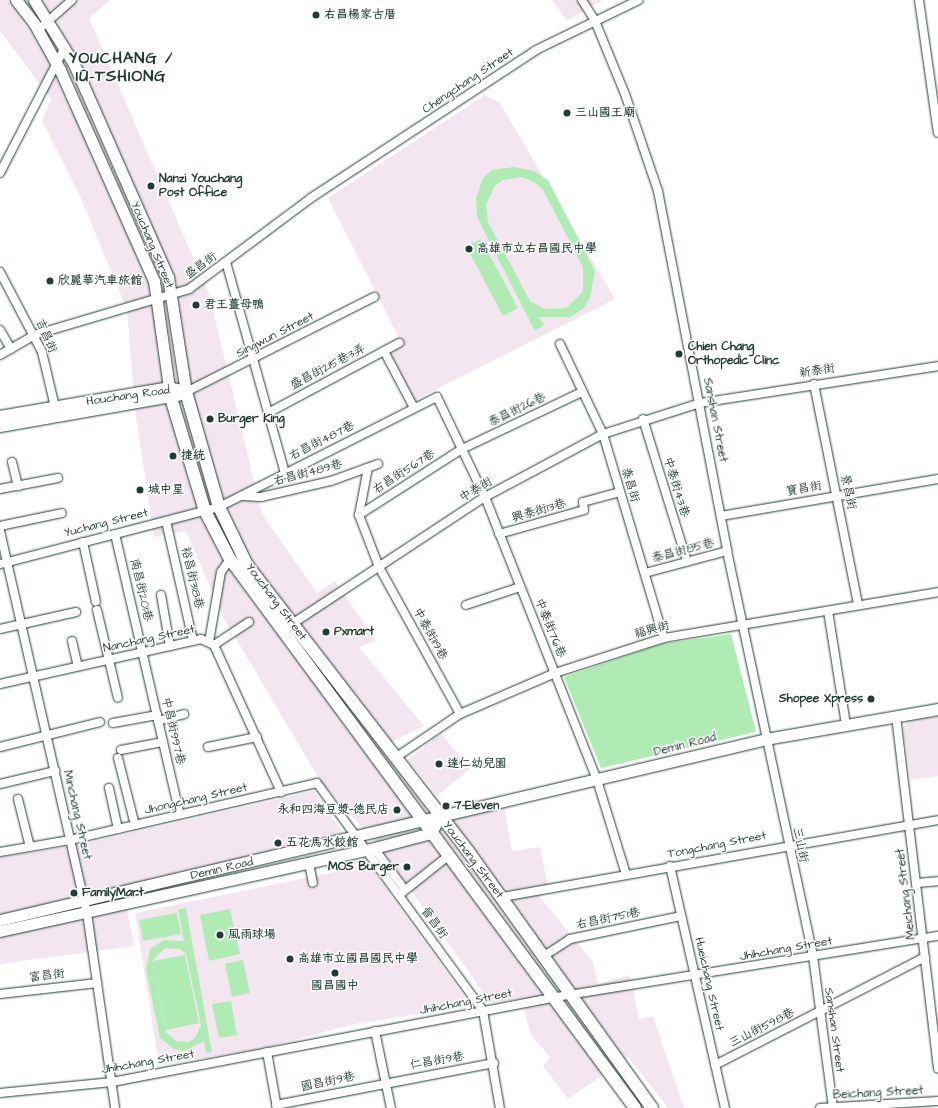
<!DOCTYPE html>
<meta charset="utf-8">
<style>
body{margin:0}
#map{position:relative;width:938px;height:1108px;overflow:hidden;background:#fff;font-family:"Architects Daughter","LXGW WenKai TC",sans-serif}
div>[style]{position:absolute}
[style*='--x']{left:calc(var(--x)*1px);top:calc(var(--y)*1px);width:calc(var(--w)*1px);rotate:calc(var(--a)*1deg)}
.built>*{inset:0;background:#f4e6f0}
.green>*{inset:0;background:#afecb3}
.roads{filter:drop-shadow(0 0 1px #1f3d34) drop-shadow(0 0 1px #1f3d34)}
.street>*{height:8px;margin:-4px;padding:0 4px;transform-origin:4px;border-radius:4px;background:#fff}
.secondary>*{height:11px;margin:-5.5px;padding:0 5.5px;transform-origin:5.5px;border-radius:5.5px;background:#fff}
.primary>*{height:12px;margin:-6px;padding:0 6px;transform-origin:6px;border-radius:6px;background:#fff}
.dots>*{width:11px;height:11px;translate:-50% -50%;box-sizing:border-box;border:2px solid #fff;border-radius:50%}
span{translate:-50% -50%;white-space:nowrap;text-align:center;line-height:1.15;-webkit-text-stroke:3px #fff;paint-order:stroke}
.poi-label{font-size:12px;color:#1f3d34;font-weight:700}
.left{translate:0 -50%;text-align:left}
.right{translate:-100% -50%;text-align:right}
.street-label{font-size:12px;color:#1f3d34}
.district-label{font-size:16px;color:#1f3d34;font-weight:700;letter-spacing:1px}
</style>
<div id="map">
<div class="built">
<i style="clip-path:polygon(0 0,111px 0,89px 18px,209px 294px,262px 514px,317px 593px,335px 581px,376px 641px,359px 647px,424px 726px,391px 742px,452px 817px,504px 807px,512px 851px,540px 847px,549px 892px,539px 896px,593px 962px,598px 984px,630px 975px,639px 1019px,653px 1016px,684px 1108px,668px 1108px,628px 1057px,568px 1099px,543px 1066px,550px 1057px,531px 1035px,521px 999px,490px 1002px,384px 852px,321px 782px,223px 617px,186px 531px,154px 537px,135px 409px,127px 310px,80px 196px,42px 121px,51px 99px,0 31px)"></i>
<i style="clip-path:polygon(552px 0,603px 0,567px 21px)"></i>
<i style="clip-path:polygon(485px 95px,500px 103px,615px 299px,413px 401px,390px 354px,403px 346px,328px 198px)"></i>
<i style="clip-path:polygon(938px 716px,938px 776px,911px 780px,903px 727px,910px 720px)"></i>
<i style="clip-path:polygon(441px 733px,470px 769px,437px 796px,408px 760px)"></i>
<i style="clip-path:polygon(314px 791px,343px 833px,123px 887px,134px 946px,0 964px,0 857px,78px 845px)"></i>
<i style="clip-path:polygon(369px 865px,471px 1006px,354px 1024px,264px 1048px,159px 1065px,135px 913px)"></i>
</div>
<div class="green">
<i style="clip-path:polygon(evenodd,514px 167px,534px 171px,548px 180px,595px 271px,590px 297px,584px 308px,570px 317px,539px 317px,544px 325px,535px 331px,477px 217px,476px 198px,483px 178px,492px 170px,514px 167px,521px 177px,534px 182px,543px 190px,583px 267px,583px 292px,566px 308px,545px 309px,530px 301px,488px 222px,486px 205px,494px 187px,503px 180px,521px 177px)"></i>
<i style="clip-path:polygon(481px 239px,518px 308px,503px 316px,466px 246px)"></i>
<i style="clip-path:polygon(731px 634px,756px 732px,601px 768px,564px 677px,661px 644px)"></i>
<i style="clip-path:polygon(evenodd,186px 908px,212px 1052px,206px 1053px,204px 1041px,185px 1051px,174px 1049px,160px 1038px,146px 970px,150px 949px,164px 940px,184px 941px,178px 910px,186px 908px,165px 948px,180px 949px,186px 954px,201px 1025px,195px 1038px,189px 1042px,176px 1041px,166px 1032px,152px 962px,166px 1030px,199px 1023px,185px 955px,152px 961px,165px 948px)"></i>
<i style="clip-path:polygon(230px 909px,240px 954px,209px 961px,200px 915px)"></i>
<i style="clip-path:polygon(177px 913px,181px 934px,143px 941px,139px 920px)"></i>
<i style="clip-path:polygon(243px 960px,250px 993px,232px 997px,225px 964px)"></i>
<i style="clip-path:polygon(231px 1001px,237px 1035px,219px 1038px,212px 1004px)"></i>
</div>
<div class="roads">
<div class="street">
<i style="--x:582;--y:0;--w:25;--a:58"></i>
<i style="--x:595;--y:21;--w:79;--a:67.7"></i>
<i style="--x:625;--y:94;--w:102;--a:71.2"></i>
<i style="--x:658;--y:191;--w:367;--a:79.1"></i>
<i style="--x:727;--y:551;--w:414;--a:78"></i>
<i style="--x:813;--y:956;--w:152;--a:82.5"></i>
<i style="--x:919;--y:0;--w:134;--a:81.9"></i>
<i style="--x:38;--y:30;--w:45;--a:-41.4"></i>
<i style="--x:0;--y:173;--w:142;--a:-62.7"></i>
<i style="--x:226;--y:262;--w:220;--a:74.4"></i>
<i style="--x:0;--y:272;--w:90;--a:62.3"></i>
<i style="--x:42;--y:352;--w:61;--a:76.7"></i>
<i style="--x:0;--y:330;--w:22;--a:60"></i>
<i style="--x:560;--y:344;--w:100;--a:64.5"></i>
<i style="--x:603;--y:434;--w:213;--a:73.4"></i>
<i style="--x:384;--y:351;--w:64;--a:62.2"></i>
<i style="--x:0;--y:355;--w:39;--a:-30"></i>
<i style="--x:34;--y:335;--w:162;--a:-16.5"></i>
<i style="--x:189;--y:289;--w:152;--a:-36.7"></i>
<i style="--x:311;--y:198;--w:269;--a:-33.3"></i>
<i style="--x:536;--y:50;--w:114;--a:-25.9"></i>
<i style="--x:814;--y:384;--w:225;--a:78.7"></i>
<i style="--x:186;--y:392;--w:211;--a:-26.8"></i>
<i style="--x:268;--y:413;--w:149;--a:-28.1"></i>
<i style="--x:643;--y:419;--w:149;--a:72.8"></i>
<i style="--x:12;--y:462;--w:25;--a:76"></i>
<i style="--x:0;--y:489;--w:59;--a:-10.7"></i>
<i style="--x:242;--y:496;--w:19;--a:3"></i>
<i style="--x:261;--y:497;--w:72;--a:-12.9"></i>
<i style="--x:331;--y:481;--w:50;--a:-19.9"></i>
<i style="--x:359;--y:515;--w:122;--a:-32.7"></i>
<i style="--x:462;--y:449;--w:133;--a:-25.4"></i>
<i style="--x:359;--y:515;--w:56;--a:69"></i>
<i style="--x:379;--y:567;--w:168;--a:61.1"></i>
<i style="--x:359;--y:515;--w:48;--a:-79.2"></i>
<i style="--x:721;--y:516;--w:220;--a:-9.7"></i>
<i style="--x:166;--y:521;--w:123;--a:77.3"></i>
<i style="--x:0;--y:526;--w:63;--a:-11.8"></i>
<i style="--x:0;--y:531;--w:392;--a:77.2"></i>
<i style="--x:87;--y:913;--w:197;--a:81.8"></i>
<i style="--x:115;--y:534;--w:288;--a:77"></i>
<i style="--x:499;--y:534;--w:88;--a:-15.8"></i>
<i style="--x:584;--y:510;--w:8;--a:-97"></i>
<i style="--x:583;--y:502;--w:38;--a:-15"></i>
<i style="--x:83;--y:542;--w:61;--a:77.8"></i>
<i style="--x:0;--y:564;--w:226;--a:-14.6"></i>
<i style="--x:219;--y:507;--w:244;--a:-26.8"></i>
<i style="--x:437;--y:397;--w:111;--a:64.4"></i>
<i style="--x:485;--y:497;--w:304;--a:68.4"></i>
<i style="--x:597;--y:780;--w:98;--a:72.9"></i>
<i style="--x:645;--y:573;--w:85;--a:-15"></i>
<i style="--x:161;--y:595;--w:52;--a:80"></i>
<i style="--x:466;--y:605;--w:57;--a:-18.4"></i>
<i style="--x:97;--y:610;--w:90;--a:76.6"></i>
<i style="--x:828;--y:611;--w:115;--a:81"></i>
<i style="--x:289;--y:626;--w:235;--a:-33.4"></i>
<i style="--x:485;--y:497;--w:134;--a:-28.1"></i>
<i style="--x:603;--y:434;--w:102;--a:-17.7"></i>
<i style="--x:700;--y:403;--w:241;--a:-8.8"></i>
<i style="--x:0;--y:629;--w:78;--a:-12.6"></i>
<i style="--x:72;--y:641;--w:26;--a:77"></i>
<i style="--x:209;--y:642;--w:71;--a:-80.3"></i>
<i style="--x:221;--y:572;--w:16;--a:-55"></i>
<i style="--x:214;--y:645;--w:42;--a:-33.3"></i>
<i style="--x:0;--y:684;--w:206;--a:-12.6"></i>
<i style="--x:201;--y:639;--w:14;--a:25"></i>
<i style="--x:214;--y:645;--w:162;--a:65.5"></i>
<i style="--x:896;--y:716;--w:355;--a:83.2"></i>
<i style="--x:158;--y:721;--w:27;--a:-15"></i>
<i style="--x:113;--y:723;--w:45;--a:-10.3"></i>
<i style="--x:0;--y:747;--w:103;--a:-14"></i>
<i style="--x:208;--y:747;--w:50;--a:-11.5"></i>
<i style="--x:121;--y:750;--w:43;--a:-10.8"></i>
<i style="--x:118;--y:758;--w:69;--a:75.8"></i>
<i style="--x:395;--y:758;--w:78;--a:-34.1"></i>
<i style="--x:460;--y:714;--w:103;--a:-23.3"></i>
<i style="--x:555;--y:673;--w:114;--a:-17.8"></i>
<i style="--x:664;--y:638;--w:278;--a:-9.5"></i>
<i style="--x:0;--y:784;--w:57;--a:-13.3"></i>
<i style="--x:109;--y:788;--w:42;--a:77.6"></i>
<i style="--x:18;--y:799;--w:49;--a:76"></i>
<i style="--x:374;--y:848;--w:52;--a:53.6"></i>
<i style="--x:0;--y:852;--w:71;--a:-9.7"></i>
<i style="--x:70;--y:840;--w:253;--a:-13"></i>
<i style="--x:317;--y:783;--w:282;--a:53.9"></i>
<i style="--x:483;--y:1011;--w:98;--a:80.1"></i>
<i style="--x:309;--y:863;--w:20;--a:79"></i>
<i style="--x:670;--y:866;--w:248;--a:77.2"></i>
<i style="--x:917;--y:883;--w:21;--a:-5"></i>
<i style="--x:399;--y:895;--w:63;--a:-38.5"></i>
<i style="--x:502;--y:897;--w:443;--a:-10"></i>
<i style="--x:544;--y:956;--w:31;--a:-33"></i>
<i style="--x:570;--y:939;--w:113;--a:-11.7"></i>
<i style="--x:0;--y:994;--w:98;--a:-6.5"></i>
<i style="--x:375;--y:1031;--w:79;--a:78.3"></i>
<i style="--x:267;--y:1052;--w:57;--a:79.9"></i>
<i style="--x:715;--y:1065;--w:236;--a:-27.2"></i>
<i style="--x:0;--y:1093;--w:113;--a:-5.6"></i>
<i style="--x:112;--y:1082;--w:452;--a:-10.8"></i>
<i style="--x:556;--y:997;--w:387;--a:-9.1"></i>
<i style="--x:276;--y:1105;--w:222;--a:-10.9"></i>
<i style="--x:820;--y:1108;--w:118;--a:-3.4"></i>
</div>
<div class="secondary">
<i style="--x:16;--y:0;--w:29;--a:52"></i>
<i style="--x:34;--y:23;--w:54;--a:61"></i>
<i style="--x:60;--y:70;--w:231;--a:66"></i>
<i style="--x:154;--y:281;--w:115;--a:82"></i>
<i style="--x:34;--y:0;--w:75;--a:58"></i>
<i style="--x:74;--y:64;--w:233;--a:66.2"></i>
<i style="--x:168;--y:277;--w:116;--a:81.1"></i>
<i style="--x:0;--y:920;--w:787;--a:-13.29"></i>
<i style="--x:766;--y:739;--w:175;--a:-9.9"></i>
<i style="--x:0;--y:931;--w:383;--a:-12.5"></i>
<i style="--x:374;--y:848;--w:59;--a:-14.7"></i>
<i style="--x:431;--y:833;--w:19;--a:-62"></i>
</div>
<div class="primary">
<i style="--x:186;--y:392;--w:120;--a:74"></i>
<i style="--x:219;--y:507;--w:64;--a:64.2"></i>
<i style="--x:247;--y:565;--w:361;--a:52.3"></i>
<i style="--x:468;--y:851;--w:316;--a:54.4"></i>
<i style="--x:171;--y:398;--w:118;--a:73.3"></i>
<i style="--x:205;--y:511;--w:54;--a:62.5"></i>
<i style="--x:230;--y:559;--w:682;--a:53.58"></i>
<i style="--x:0;--y:417;--w:171;--a:-9.7"></i>
<i style="--x:169;--y:388;--w:17;--a:13"></i>
<i style="--x:0;--y:426;--w:181;--a:-9.9"></i>
</div>
</div>
<div class="dots">
<i style="left:316px;top:15px;background:#1f3d34"></i>
<i style="left:567px;top:113px;background:#1f3d34"></i>
<i style="left:151px;top:186px;background:#1f3d34"></i>
<i style="left:469px;top:249px;background:#1f3d34"></i>
<i style="left:50px;top:281px;background:#1f3d34"></i>
<i style="left:196px;top:305px;background:#1f3d34"></i>
<i style="left:679px;top:354px;background:#1f3d34"></i>
<i style="left:210px;top:419px;background:#1f3d34"></i>
<i style="left:173px;top:456px;background:#1f3d34"></i>
<i style="left:140px;top:490px;background:#1f3d34"></i>
<i style="left:326px;top:632px;background:#1f3d34"></i>
<i style="left:871px;top:699px;background:#1f3d34"></i>
<i style="left:439px;top:764px;background:#1f3d34"></i>
<i style="left:446px;top:806px;background:#1f3d34"></i>
<i style="left:397px;top:810px;background:#1f3d34"></i>
<i style="left:278px;top:843px;background:#1f3d34"></i>
<i style="left:407px;top:867px;background:#1f3d34"></i>
<i style="left:74px;top:893px;background:#1f3d34"></i>
<i style="left:220px;top:935px;background:#1f3d34"></i>
<i style="left:290px;top:959px;background:#1f3d34"></i>
<i style="left:335px;top:973px;background:#1f3d34"></i>
</div>
<div class="poi-label">
<span class="left" style="left:324px;top:15px">右昌楊家古厝</span>
<span class="left" style="left:575px;top:113px">三山國王廟</span>
<span class="left" style="left:159px;top:186px">Nanzi Youchang<br>Post Office</span>
<span class="left" style="left:477px;top:249px">高雄市立右昌國民中學</span>
<span class="left" style="left:58px;top:281px">欣麗華汽車旅館</span>
<span class="left" style="left:204px;top:305px">君王薑母鴨</span>
<span class="left" style="left:688px;top:354px">Chien Chang<br>Orthopedic Clinc</span>
<span class="left" style="left:218px;top:419px">Burger King</span>
<span class="left" style="left:181px;top:456px">捷統</span>
<span class="left" style="left:148px;top:490px">城中星</span>
<span class="left" style="left:334px;top:632px">Pxmart</span>
<span class="right" style="left:863px;top:699px">Shopee Xpress</span>
<span class="left" style="left:447px;top:764px">達仁幼兒園</span>
<span class="left" style="left:454px;top:806px">7-Eleven</span>
<span class="right" style="left:389px;top:810px">永和四海豆漿-德民店</span>
<span class="left" style="left:286px;top:843px">五花馬水餃館</span>
<span class="right" style="left:399px;top:867px">MOS Burger</span>
<span class="left" style="left:82px;top:893px">FamilyMart</span>
<span class="left" style="left:228px;top:935px">風雨球場</span>
<span class="left" style="left:298px;top:959px">高雄市立國昌國民中學</span>
<span style="left:335px;top:986px">國昌國中</span>
</div>
<div class="street-label">
<span style="left:468px;top:81px;rotate:-34deg">Chengchang Street</span>
<span style="left:152px;top:245px;rotate:67deg">Youchang Street</span>
<span style="left:201px;top:266px;rotate:-36deg">盛昌街</span>
<span style="left:275px;top:335px;rotate:-27deg">Singwun Street</span>
<span style="left:46px;top:336px;rotate:67deg">吉昌街</span>
<span style="left:328px;top:367px;rotate:-28deg">盛昌街215巷3弄</span>
<span style="left:817px;top:371px;rotate:-9deg">新泰街</span>
<span style="left:128px;top:396px;rotate:-8deg">Houchang Road</span>
<span style="left:517px;top:410px;rotate:-26deg">泰昌街26巷</span>
<span style="left:715px;top:420px;rotate:79deg">Sanshan Street</span>
<span style="left:322px;top:441px;rotate:-27deg">右昌街487巷</span>
<span style="left:404px;top:472px;rotate:-33deg">右昌街567巷</span>
<span style="left:308px;top:473px;rotate:-15deg">右昌街489巷</span>
<span style="left:630px;top:485px;rotate:74deg">泰昌街</span>
<span style="left:676px;top:487px;rotate:73deg">中泰街43巷</span>
<span style="left:804px;top:489px;rotate:-10deg">寶昌街</span>
<span style="left:476px;top:490px;rotate:-31deg">中泰街</span>
<span style="left:848px;top:492px;rotate:78deg">景昌街</span>
<span style="left:539px;top:511px;rotate:-16deg">興泰街13巷</span>
<span style="left:106px;top:523px;rotate:-14deg">Yuchang Street</span>
<span style="left:683px;top:551px;rotate:-15deg">泰昌街85巷</span>
<span style="left:192px;top:578px;rotate:77deg">裕昌街318巷</span>
<span style="left:141px;top:590px;rotate:77deg">南昌街201巷</span>
<span style="left:276px;top:602px;rotate:53deg">Youchang Street</span>
<span style="left:550px;top:628px;rotate:68deg">中泰街76巷</span>
<span style="left:652px;top:630px;rotate:-15deg">福興街</span>
<span style="left:430px;top:634px;rotate:61deg">中泰街119巷</span>
<span style="left:149px;top:639px;rotate:-12deg">Nanchang Street</span>
<span style="left:173px;top:731px;rotate:77deg">中昌街997巷</span>
<span style="left:685px;top:745px;rotate:-14deg">Demin Road</span>
<span style="left:196px;top:799px;rotate:-13deg">Jhongchang Street</span>
<span style="left:77px;top:815px;rotate:77deg">Minchang Street</span>
<span style="left:717px;top:845px;rotate:-11deg">Tongchang Street</span>
<span style="left:800px;top:845px;rotate:78deg">三山街</span>
<span style="left:473px;top:860px;rotate:53deg">Youchang Street</span>
<span style="left:222px;top:869px;rotate:-13deg">Demin Road</span>
<span style="left:906px;top:894px;rotate:-97deg">Meichang Street</span>
<span style="left:608px;top:919px;rotate:-12deg">右昌街751巷</span>
<span style="left:434px;top:923px;rotate:54deg">晉昌街</span>
<span style="left:786px;top:949px;rotate:-10deg">Jhihchang Street</span>
<span style="left:47px;top:976px;rotate:-7deg">富昌街</span>
<span style="left:709px;top:984px;rotate:77deg">Hueichang Street</span>
<span style="left:466px;top:1002px;rotate:-11deg">Jhihchang Street</span>
<span style="left:762px;top:1028px;rotate:-27deg">三山街598巷</span>
<span style="left:834px;top:1030px;rotate:82deg">Sanshan Street</span>
<span style="left:437px;top:1061px;rotate:-10deg">仁昌街9巷</span>
<span style="left:148px;top:1062px;rotate:-10deg">Jhihchang Street</span>
<span style="left:328px;top:1082px;rotate:-12deg">國昌街9巷</span>
<span style="left:878px;top:1093px;rotate:-3deg">Beichang Street</span>
</div>
<div class="district-label">
<span style="left:121px;top:67px">YOUCHANG /<br>IŪ-TSHIONG</span>
</div>
</div>
